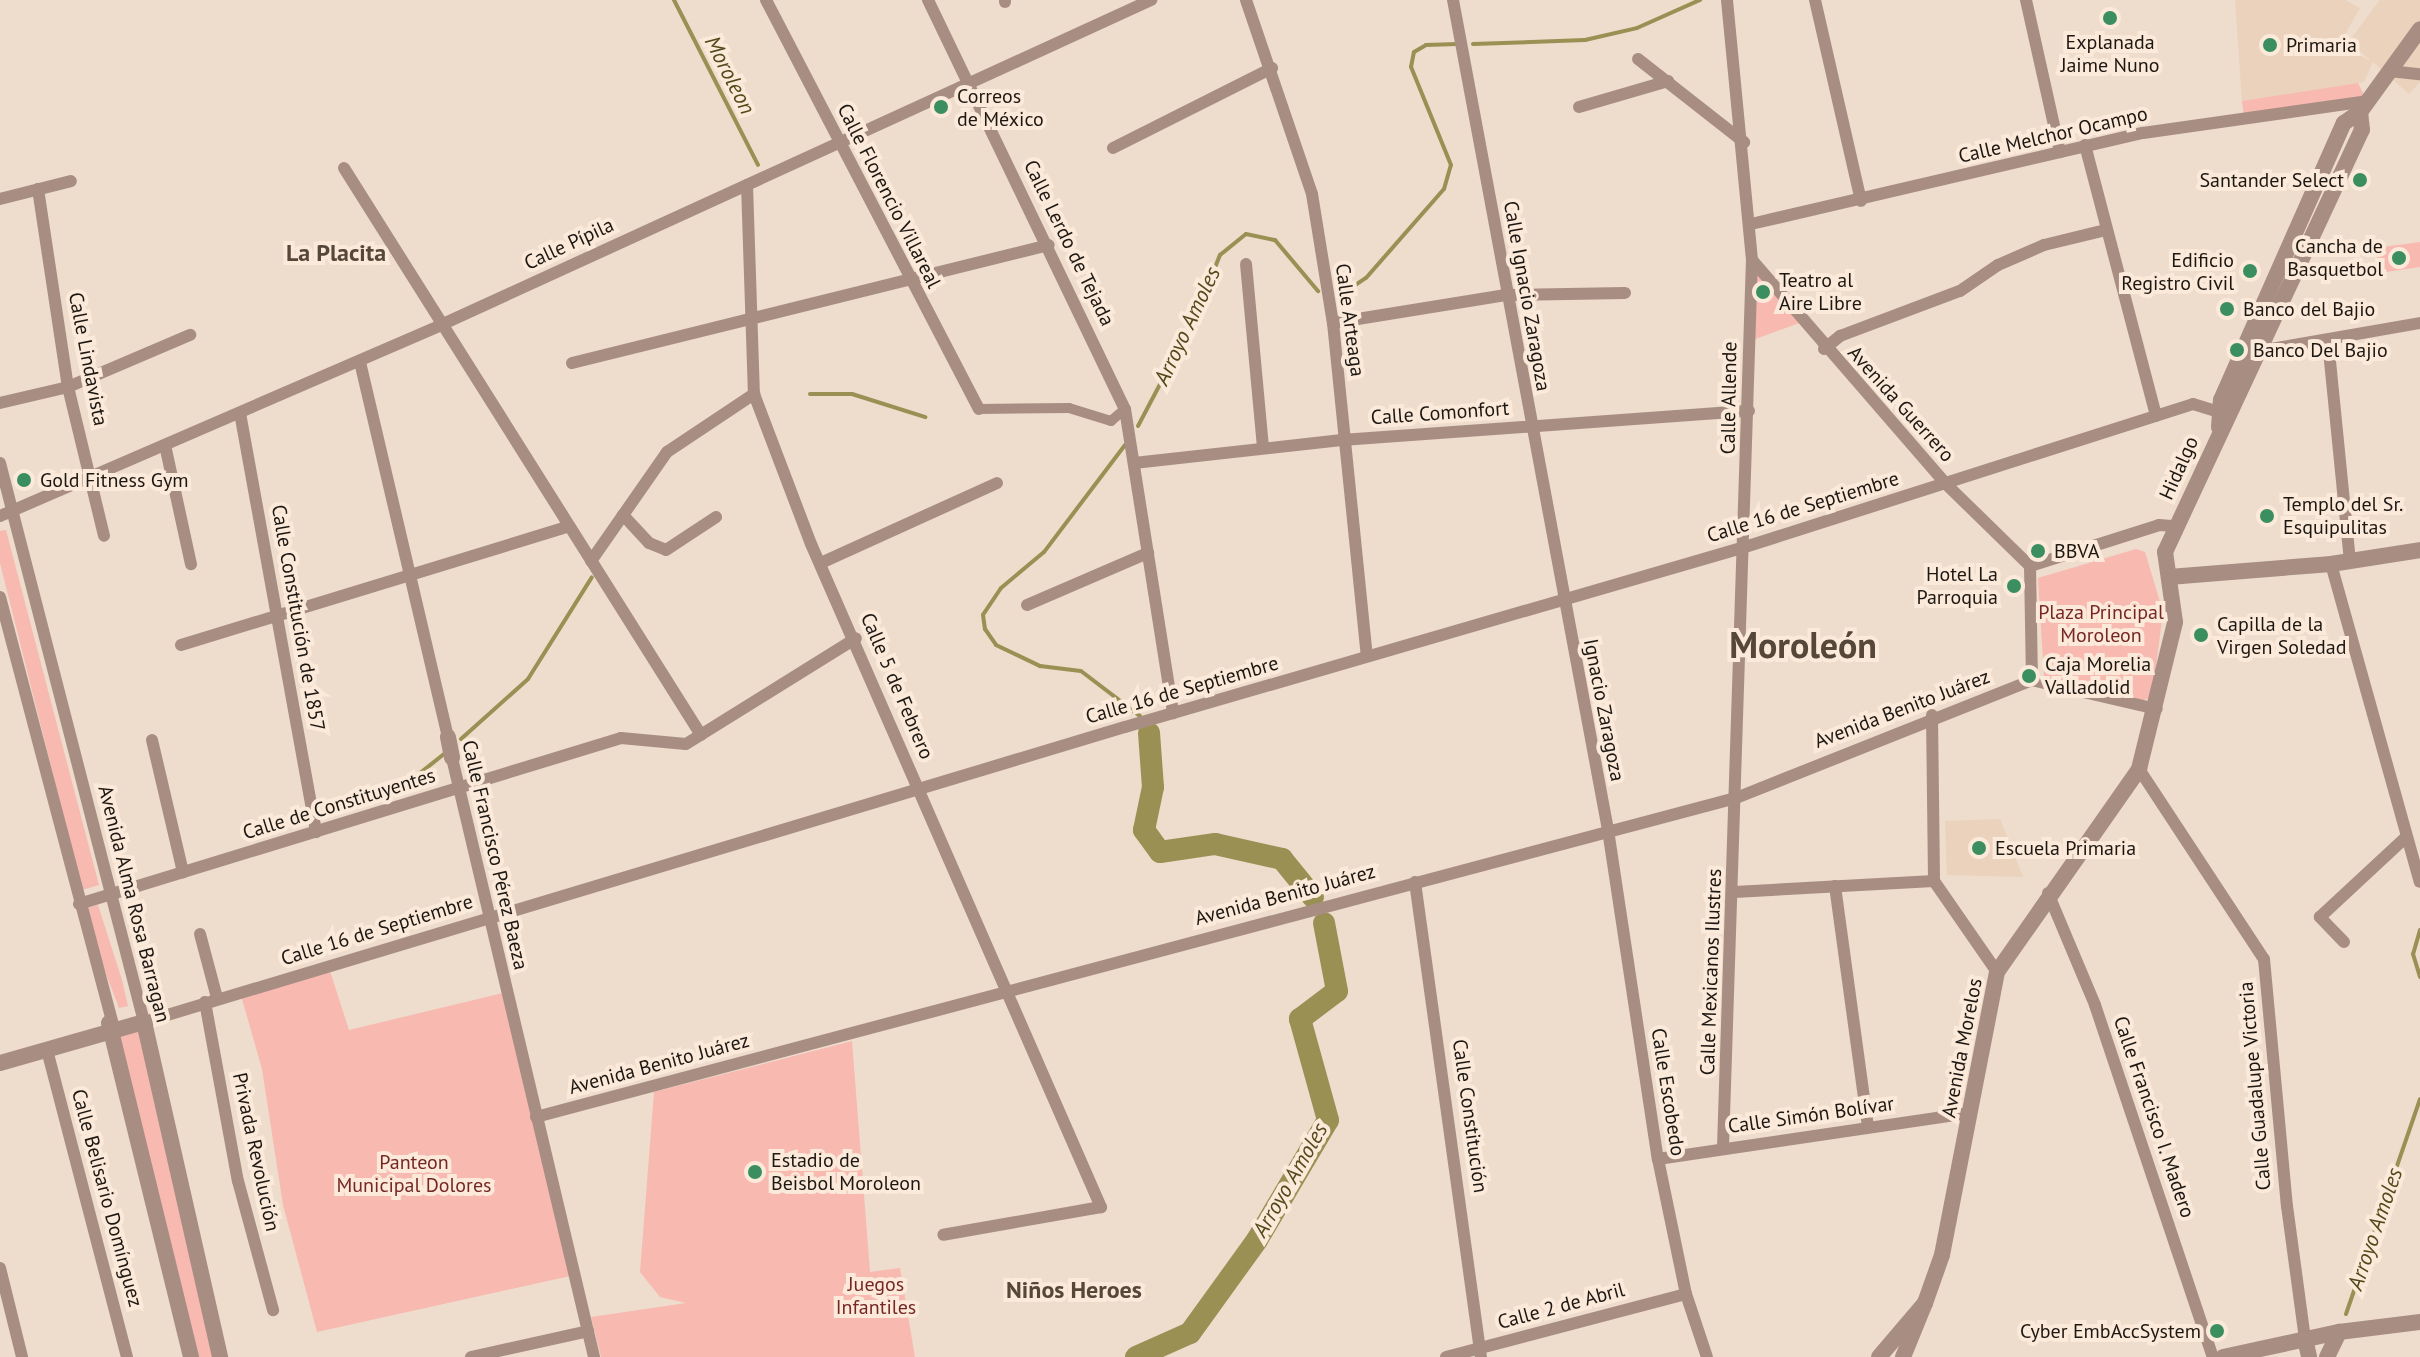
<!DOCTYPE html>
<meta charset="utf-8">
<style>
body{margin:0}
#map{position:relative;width:2420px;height:1357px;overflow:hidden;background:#eedccd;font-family:"PT Sans",sans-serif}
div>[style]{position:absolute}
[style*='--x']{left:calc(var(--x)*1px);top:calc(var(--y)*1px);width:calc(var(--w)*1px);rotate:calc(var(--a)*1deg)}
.built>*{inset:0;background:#ead2bd}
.green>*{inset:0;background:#f8b9b1}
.stream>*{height:4px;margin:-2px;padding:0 2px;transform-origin:2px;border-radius:2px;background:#9a9054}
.river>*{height:22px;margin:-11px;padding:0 11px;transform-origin:11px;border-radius:11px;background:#9a9054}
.pedestrian>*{height:10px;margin:-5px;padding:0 5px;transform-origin:5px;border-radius:5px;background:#a88e82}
.minor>*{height:12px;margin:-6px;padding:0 6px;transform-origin:6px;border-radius:6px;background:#a88e82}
.tertiary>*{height:16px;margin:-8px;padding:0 8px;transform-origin:8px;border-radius:8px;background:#a88e82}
.dots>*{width:22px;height:22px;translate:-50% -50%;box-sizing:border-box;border:4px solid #fbe9da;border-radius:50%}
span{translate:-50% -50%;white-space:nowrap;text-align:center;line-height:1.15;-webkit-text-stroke:8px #fbe9da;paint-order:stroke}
.poi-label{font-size:20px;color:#1d1712}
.left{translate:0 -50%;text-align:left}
.right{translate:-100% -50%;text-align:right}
.street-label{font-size:20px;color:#1d1712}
.park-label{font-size:20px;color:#762723}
.water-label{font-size:22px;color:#514a1a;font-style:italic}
.quarter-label{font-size:24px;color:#55473a;font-weight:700}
.town-label{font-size:36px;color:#55473a;font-weight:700}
</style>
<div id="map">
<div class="built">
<i style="clip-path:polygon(2235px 0,2345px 0,2360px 8px,2340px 43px,2372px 62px,2349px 41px,2380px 0,2420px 0,2420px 82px,2409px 94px,2373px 62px,2364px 82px,2242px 101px)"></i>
<i style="clip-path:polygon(2000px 819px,2023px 877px,1947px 875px,1945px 821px)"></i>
</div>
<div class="green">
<i style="clip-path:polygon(2358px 83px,2367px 101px,2244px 118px,2242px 101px)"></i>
<i style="clip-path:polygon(2420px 242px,2420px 267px,2379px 273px,2376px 248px)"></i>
<i style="clip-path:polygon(1752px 260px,1802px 322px,1750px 341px)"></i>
<i style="clip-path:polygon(6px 530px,99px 885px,82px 890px,0 563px,0 531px)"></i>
<i style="clip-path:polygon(2136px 549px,2145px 552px,2163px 612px,2152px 697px,2141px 701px,2044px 677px,2038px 578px)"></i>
<i style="clip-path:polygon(98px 905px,122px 980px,128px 1006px,119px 1008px,95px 945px,86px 908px)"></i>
<i style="clip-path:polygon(329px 968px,349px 1030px,507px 992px,575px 1275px,317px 1332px,283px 1205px,262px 1069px,240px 992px)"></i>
<i style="clip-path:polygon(144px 1022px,220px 1357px,191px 1357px,114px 1030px)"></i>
<i style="clip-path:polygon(852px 1041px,870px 1272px,900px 1268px,915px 1357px,601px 1357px,591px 1317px,686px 1303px,660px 1297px,640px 1272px,654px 1092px)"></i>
</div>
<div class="stream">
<i style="--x:674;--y:0;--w:185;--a:63"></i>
<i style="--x:1473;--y:44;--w:112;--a:-2"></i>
<i style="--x:1585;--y:40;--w:53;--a:-13"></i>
<i style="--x:1637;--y:28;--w:69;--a:-24"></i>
<i style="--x:1339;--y:296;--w:32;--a:-34"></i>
<i style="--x:1366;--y:278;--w:118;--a:-48.8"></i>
<i style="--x:1444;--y:189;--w:25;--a:-74"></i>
<i style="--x:1451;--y:165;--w:106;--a:-112.2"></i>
<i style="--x:1411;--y:67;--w:15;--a:-79"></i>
<i style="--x:1414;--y:52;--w:14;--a:-30"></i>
<i style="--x:1426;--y:45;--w:31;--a:-2"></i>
<i style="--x:810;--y:394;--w:42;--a:0"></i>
<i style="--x:852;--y:394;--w:77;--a:17.5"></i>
<i style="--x:1138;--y:426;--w:122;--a:-62.2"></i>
<i style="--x:1195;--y:318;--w:68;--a:-68.4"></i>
<i style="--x:1220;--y:255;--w:33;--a:-39"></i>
<i style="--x:1246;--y:234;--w:30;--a:12"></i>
<i style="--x:1275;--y:240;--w:67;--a:49.9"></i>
<i style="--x:1125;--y:445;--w:134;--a:127.1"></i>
<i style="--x:1044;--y:552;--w:56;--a:140.1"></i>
<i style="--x:1001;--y:588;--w:32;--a:124"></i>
<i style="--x:983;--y:615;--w:14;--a:82"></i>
<i style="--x:985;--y:629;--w:19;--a:55"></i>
<i style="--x:996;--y:645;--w:49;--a:25.5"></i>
<i style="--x:1040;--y:666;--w:41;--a:7"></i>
<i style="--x:1081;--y:671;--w:74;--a:37.3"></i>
<i style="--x:461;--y:739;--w:90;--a:-41.8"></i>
<i style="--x:528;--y:679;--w:120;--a:-57.9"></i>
<i style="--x:386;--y:800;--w:74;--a:-38.4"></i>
<i style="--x:2420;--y:930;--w:25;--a:106"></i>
<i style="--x:2413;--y:954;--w:24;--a:73"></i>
<i style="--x:2346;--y:1314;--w:227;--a:-71"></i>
</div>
<div class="river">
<i style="--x:1149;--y:733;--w:54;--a:85.8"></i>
<i style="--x:1153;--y:787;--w:44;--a:101.8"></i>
<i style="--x:1144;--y:830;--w:27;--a:54"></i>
<i style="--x:1160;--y:852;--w:56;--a:-8.3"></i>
<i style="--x:1215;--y:844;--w:69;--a:12.6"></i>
<i style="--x:1282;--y:859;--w:49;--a:50.8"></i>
<i style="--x:1136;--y:1357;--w:59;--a:-24"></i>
<i style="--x:1190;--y:1333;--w:115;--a:-54.2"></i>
<i style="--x:1257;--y:1240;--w:139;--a:-59.4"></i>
<i style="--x:1328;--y:1120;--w:105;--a:-105.5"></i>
<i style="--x:1300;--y:1019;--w:46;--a:-37.1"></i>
<i style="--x:1337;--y:991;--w:69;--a:-100.8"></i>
</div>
<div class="pedestrian">
<i style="--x:979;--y:409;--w:90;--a:-0.6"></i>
<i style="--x:1069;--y:408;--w:44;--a:17.2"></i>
<i style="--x:1111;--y:421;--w:18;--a:-41"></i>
</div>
<div class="minor">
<i style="--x:766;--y:0;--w:461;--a:62.5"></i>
<i style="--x:928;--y:0;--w:454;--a:64.3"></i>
<i style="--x:1125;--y:409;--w:308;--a:81"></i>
<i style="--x:1005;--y:0;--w:2;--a:90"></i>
<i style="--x:1246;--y:0;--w:205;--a:71.2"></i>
<i style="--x:1312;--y:194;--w:131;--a:80.8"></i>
<i style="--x:1333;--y:323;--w:335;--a:84.2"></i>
<i style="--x:1453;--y:0;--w:844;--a:79.42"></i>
<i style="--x:1608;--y:830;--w:333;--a:81.4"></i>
<i style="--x:1658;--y:1159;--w:138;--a:78.3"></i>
<i style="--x:1686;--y:1294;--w:66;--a:71.6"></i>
<i style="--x:1815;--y:0;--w:206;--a:77.1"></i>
<i style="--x:2026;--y:0;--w:156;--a:77.4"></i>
<i style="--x:1638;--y:59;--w:135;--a:38.1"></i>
<i style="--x:2389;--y:71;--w:31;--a:6"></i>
<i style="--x:1579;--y:107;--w:93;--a:-16.3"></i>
<i style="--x:2085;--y:145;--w:280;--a:75.3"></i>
<i style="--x:1113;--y:148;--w:178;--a:-26.7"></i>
<i style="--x:344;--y:168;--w:670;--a:57.8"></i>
<i style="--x:747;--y:185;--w:209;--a:88.1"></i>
<i style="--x:754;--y:394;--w:160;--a:69.2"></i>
<i style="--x:811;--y:544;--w:724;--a:66.38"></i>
<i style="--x:1101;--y:1207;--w:160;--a:170"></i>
<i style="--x:38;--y:189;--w:200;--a:81.4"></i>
<i style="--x:68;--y:387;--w:153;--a:76.4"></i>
<i style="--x:0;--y:199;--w:73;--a:-14.2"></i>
<i style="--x:1751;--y:224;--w:402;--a:-13.1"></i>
<i style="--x:2143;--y:133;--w:226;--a:-8.1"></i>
<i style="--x:1752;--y:260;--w:296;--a:49.1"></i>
<i style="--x:1946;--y:484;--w:117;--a:44.3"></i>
<i style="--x:1246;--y:264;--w:184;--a:84.7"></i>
<i style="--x:1333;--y:323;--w:175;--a:-9.2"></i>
<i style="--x:1506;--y:295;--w:119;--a:-1"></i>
<i style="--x:2328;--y:341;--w:222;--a:84.3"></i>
<i style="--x:2253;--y:345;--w:18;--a:13"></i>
<i style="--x:2271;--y:349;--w:151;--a:-9.9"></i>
<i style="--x:1824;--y:349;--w:21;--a:-39"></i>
<i style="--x:1840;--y:336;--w:128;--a:-20.6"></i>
<i style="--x:1960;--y:291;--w:46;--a:-34.4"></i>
<i style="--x:1998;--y:265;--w:50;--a:-23.5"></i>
<i style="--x:2044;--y:245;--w:64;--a:-13.6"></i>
<i style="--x:360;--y:362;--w:385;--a:76.8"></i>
<i style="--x:572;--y:363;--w:491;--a:-13.9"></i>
<i style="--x:0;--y:403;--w:70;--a:-13.2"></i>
<i style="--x:68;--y:387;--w:133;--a:-23.1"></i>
<i style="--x:240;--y:413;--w:426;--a:79.7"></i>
<i style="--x:165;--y:445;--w:122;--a:77.7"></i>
<i style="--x:0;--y:463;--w:577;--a:75.55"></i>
<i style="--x:144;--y:1022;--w:1024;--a:-16.74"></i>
<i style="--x:1125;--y:727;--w:646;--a:-16.19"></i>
<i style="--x:1745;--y:547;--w:470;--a:-17.7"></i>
<i style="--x:2193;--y:404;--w:34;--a:17"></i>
<i style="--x:1134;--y:463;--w:209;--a:-6.3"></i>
<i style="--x:1342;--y:440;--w:408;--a:-4.1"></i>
<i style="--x:623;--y:515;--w:38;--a:47"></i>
<i style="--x:649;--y:543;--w:18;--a:22"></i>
<i style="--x:666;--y:550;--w:60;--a:-33.4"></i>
<i style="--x:0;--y:516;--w:483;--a:-23.4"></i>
<i style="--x:443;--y:324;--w:779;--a:-24.59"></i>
<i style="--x:591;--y:561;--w:133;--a:-55.1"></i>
<i style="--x:667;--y:452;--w:105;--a:-33.7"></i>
<i style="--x:823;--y:562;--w:191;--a:-24.4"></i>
<i style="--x:2331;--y:564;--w:330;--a:74.4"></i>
<i style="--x:2030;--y:566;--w:135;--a:-17.6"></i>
<i style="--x:2159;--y:525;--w:16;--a:4"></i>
<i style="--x:2030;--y:566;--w:114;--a:89"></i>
<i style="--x:0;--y:597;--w:440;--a:75.2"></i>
<i style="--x:1027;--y:605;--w:132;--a:-23.3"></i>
<i style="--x:181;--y:645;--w:405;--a:-17"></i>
<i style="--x:2032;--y:680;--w:128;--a:13.1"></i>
<i style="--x:1932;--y:715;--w:166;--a:89.3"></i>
<i style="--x:1934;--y:881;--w:111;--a:55.3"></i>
<i style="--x:152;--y:740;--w:136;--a:76.8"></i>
<i style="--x:452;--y:758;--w:616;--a:76.66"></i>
<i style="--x:2139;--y:769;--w:227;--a:56.7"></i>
<i style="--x:2264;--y:959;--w:248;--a:84.7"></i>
<i style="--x:2287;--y:1206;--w:134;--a:82.3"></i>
<i style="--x:1415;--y:882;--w:480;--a:82.1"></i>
<i style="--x:1835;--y:886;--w:242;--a:82.2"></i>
<i style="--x:1735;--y:892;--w:199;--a:-3.2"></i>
<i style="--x:2048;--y:893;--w:121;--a:67.2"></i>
<i style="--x:2095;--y:1005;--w:371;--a:71.5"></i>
<i style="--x:79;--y:904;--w:567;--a:-17.03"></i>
<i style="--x:621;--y:738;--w:65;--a:5.3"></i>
<i style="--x:686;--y:744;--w:200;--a:-31.9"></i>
<i style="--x:200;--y:934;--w:66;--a:75.1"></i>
<i style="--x:2344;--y:942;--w:35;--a:-134"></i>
<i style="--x:2320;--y:917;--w:117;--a:-42.9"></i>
<i style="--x:205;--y:1002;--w:182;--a:79.6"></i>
<i style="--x:238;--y:1181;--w:134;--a:74.8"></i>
<i style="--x:47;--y:1050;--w:317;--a:75.4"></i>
<i style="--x:536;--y:1117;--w:1242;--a:-14.89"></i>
<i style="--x:1736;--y:798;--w:319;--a:-21.7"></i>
<i style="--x:1723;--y:1147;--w:887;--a:-88.13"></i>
<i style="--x:1752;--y:260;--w:261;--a:-95.5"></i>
<i style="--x:1658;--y:1159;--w:314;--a:-8.4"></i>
<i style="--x:0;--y:1268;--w:92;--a:76.1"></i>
<i style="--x:471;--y:1357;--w:120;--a:-12.5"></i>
<i style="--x:1446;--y:1357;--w:248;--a:-14.7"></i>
</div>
<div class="tertiary">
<i style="--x:2219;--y:427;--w:27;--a:-86"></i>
<i style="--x:2221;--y:400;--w:303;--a:-66.1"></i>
<i style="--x:2344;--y:123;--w:19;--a:-35"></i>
<i style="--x:2360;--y:112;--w:102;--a:-54.1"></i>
<i style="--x:2169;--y:577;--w:163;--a:-4.6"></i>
<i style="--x:2331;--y:564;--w:90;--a:-8.9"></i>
<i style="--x:448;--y:737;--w:21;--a:79"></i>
<i style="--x:109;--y:1023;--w:344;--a:76.2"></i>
<i style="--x:0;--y:1063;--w:150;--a:-15.9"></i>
<i style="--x:144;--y:1022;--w:344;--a:77.2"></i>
<i style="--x:2305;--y:1339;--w:18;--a:77"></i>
<i style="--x:1879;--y:1357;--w:71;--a:-49.6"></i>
<i style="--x:1925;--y:1303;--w:51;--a:-70.5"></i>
<i style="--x:1942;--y:1255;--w:288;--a:-79"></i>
<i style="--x:1997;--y:972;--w:248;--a:-55"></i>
<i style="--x:2139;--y:769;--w:151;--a:-76.2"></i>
<i style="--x:2175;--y:622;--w:71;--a:-98.1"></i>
<i style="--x:2165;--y:552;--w:466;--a:-65"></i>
<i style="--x:2362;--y:130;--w:18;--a:-96"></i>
<i style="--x:1903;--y:1357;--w:58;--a:-67.8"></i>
<i style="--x:2223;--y:1357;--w:119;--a:-12.2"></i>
<i style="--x:2339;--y:1332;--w:82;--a:-7"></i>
<i style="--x:2327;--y:1357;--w:28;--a:-64"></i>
</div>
<div class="dots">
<i style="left:2110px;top:18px;background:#3b8e5f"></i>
<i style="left:2270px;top:45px;background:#3b8e5f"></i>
<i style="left:941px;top:107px;background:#3b8e5f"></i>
<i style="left:2360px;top:180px;background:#3b8e5f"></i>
<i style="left:2399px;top:258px;background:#3b8e5f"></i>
<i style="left:2250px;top:271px;background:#3b8e5f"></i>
<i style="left:1763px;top:292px;background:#3b8e5f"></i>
<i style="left:2227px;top:309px;background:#3b8e5f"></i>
<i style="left:2237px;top:350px;background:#3b8e5f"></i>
<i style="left:24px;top:480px;background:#3b8e5f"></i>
<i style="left:2267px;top:516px;background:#3b8e5f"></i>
<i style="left:2038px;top:551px;background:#3b8e5f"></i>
<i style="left:2014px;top:586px;background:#3b8e5f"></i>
<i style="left:2201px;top:635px;background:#3b8e5f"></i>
<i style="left:2029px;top:676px;background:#3b8e5f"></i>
<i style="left:1979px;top:848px;background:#3b8e5f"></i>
<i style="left:755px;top:1172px;background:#3b8e5f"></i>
<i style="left:2217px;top:1331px;background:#3b8e5f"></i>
</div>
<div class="poi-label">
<span style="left:2110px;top:54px">Explanada<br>Jaime Nuno</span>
<span class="left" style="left:2286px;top:45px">Primaria</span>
<span class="left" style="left:957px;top:108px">Correos<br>de México</span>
<span class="right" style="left:2344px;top:180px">Santander Select</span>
<span class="right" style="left:2383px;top:258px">Cancha de<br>Basquetbol</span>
<span class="right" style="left:2234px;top:272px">Edificio<br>Registro Civil</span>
<span class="left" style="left:1779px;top:292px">Teatro al<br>Aire Libre</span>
<span class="left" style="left:2243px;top:309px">Banco del Bajio</span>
<span class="left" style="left:2253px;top:350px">Banco Del Bajio</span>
<span class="left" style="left:40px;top:480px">Gold Fitness Gym</span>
<span class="left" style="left:2283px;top:516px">Templo del Sr.<br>Esquipulitas</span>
<span class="left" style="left:2054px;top:551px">BBVA</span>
<span class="right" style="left:1998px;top:586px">Hotel La<br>Parroquia</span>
<span class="left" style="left:2217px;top:636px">Capilla de la<br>Virgen Soledad</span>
<span class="left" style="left:2045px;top:676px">Caja Morelia<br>Valladolid</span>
<span class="left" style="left:1995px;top:848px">Escuela Primaria</span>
<span class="left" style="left:771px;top:1172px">Estadio de<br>Beisbol Moroleon</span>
<span class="right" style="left:2201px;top:1331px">Cyber EmbAccSystem</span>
</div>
<div class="street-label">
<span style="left:2053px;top:135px;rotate:-13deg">Calle Melchor Ocampo</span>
<span style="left:889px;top:196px;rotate:63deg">Calle Florencio Villareal</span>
<span style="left:1069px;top:243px;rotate:64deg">Calle Lerdo de Tejada</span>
<span style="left:569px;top:244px;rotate:-25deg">Calle Pípila</span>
<span style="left:1527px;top:296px;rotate:80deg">Calle Ignacio Zaragoza</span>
<span style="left:1350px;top:320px;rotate:82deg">Calle Arteaga</span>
<span style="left:88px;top:359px;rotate:79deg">Calle Lindavista</span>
<span style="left:1729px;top:398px;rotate:-89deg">Calle Allende</span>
<span style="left:1901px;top:404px;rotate:48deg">Avenida Guerrero</span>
<span style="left:1440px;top:413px;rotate:-4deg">Calle Comonfort</span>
<span style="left:2179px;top:468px;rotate:-66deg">Hidalgo</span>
<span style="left:1803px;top:507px;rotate:-17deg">Calle 16 de Septiembre</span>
<span style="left:298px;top:618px;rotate:80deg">Calle Constitución de 1857</span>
<span style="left:897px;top:686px;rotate:67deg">Calle 5 de Febrero</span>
<span style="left:1182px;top:690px;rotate:-16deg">Calle 16 de Septiembre</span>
<span style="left:1902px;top:709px;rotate:-21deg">Avenida Benito Juárez</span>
<span style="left:1604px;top:710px;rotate:79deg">Ignacio Zaragoza</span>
<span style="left:339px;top:804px;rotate:-17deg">Calle de Constituyentes</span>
<span style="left:495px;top:855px;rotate:77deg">Calle Francisco Pérez Baeza</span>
<span style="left:1285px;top:895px;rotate:-15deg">Avenida Benito Juárez</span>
<span style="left:134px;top:904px;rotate:76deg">Avenida Alma Rosa Barragan</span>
<span style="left:377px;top:930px;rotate:-17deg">Calle 16 de Septiembre</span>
<span style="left:1711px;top:972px;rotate:-88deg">Calle Mexicanos Ilustres</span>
<span style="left:1962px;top:1048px;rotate:-79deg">Avenida Morelos</span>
<span style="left:659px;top:1064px;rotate:-15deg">Avenida Benito Juárez</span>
<span style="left:2255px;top:1086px;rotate:-95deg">Calle Guadalupe Victoria</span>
<span style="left:1668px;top:1092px;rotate:81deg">Calle Escobedo</span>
<span style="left:1811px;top:1115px;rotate:-8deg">Calle Simón Bolívar</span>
<span style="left:1470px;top:1116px;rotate:82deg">Calle Constitución</span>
<span style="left:2154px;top:1117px;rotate:71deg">Calle Francisco I. Madero</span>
<span style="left:256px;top:1152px;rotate:78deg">Privada Revolución</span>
<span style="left:107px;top:1198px;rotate:75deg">Calle Belisario Domínguez</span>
<span style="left:1561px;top:1306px;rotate:-15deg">Calle 2 de Abril</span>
</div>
<div class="park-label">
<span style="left:2101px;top:624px">Plaza Principal<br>Moroleon</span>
<span style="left:414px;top:1174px">Panteon<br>Municipal Dolores</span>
<span style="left:876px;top:1296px">Juegos<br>Infantiles</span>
</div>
<div class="water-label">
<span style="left:730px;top:75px;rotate:63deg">Moroleon</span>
<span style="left:1187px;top:326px;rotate:-65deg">Arroyo Amoles</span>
<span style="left:1290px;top:1180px;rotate:-60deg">Arroyo Amoles</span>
<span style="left:2375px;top:1229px;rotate:-71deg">Arroyo Amoles</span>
</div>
<div class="quarter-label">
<span style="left:336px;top:253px">La Placita</span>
<span style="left:1074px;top:1290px">Niños Heroes</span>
</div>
<div class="town-label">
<span style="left:1803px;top:645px">Moroleón</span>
</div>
</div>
